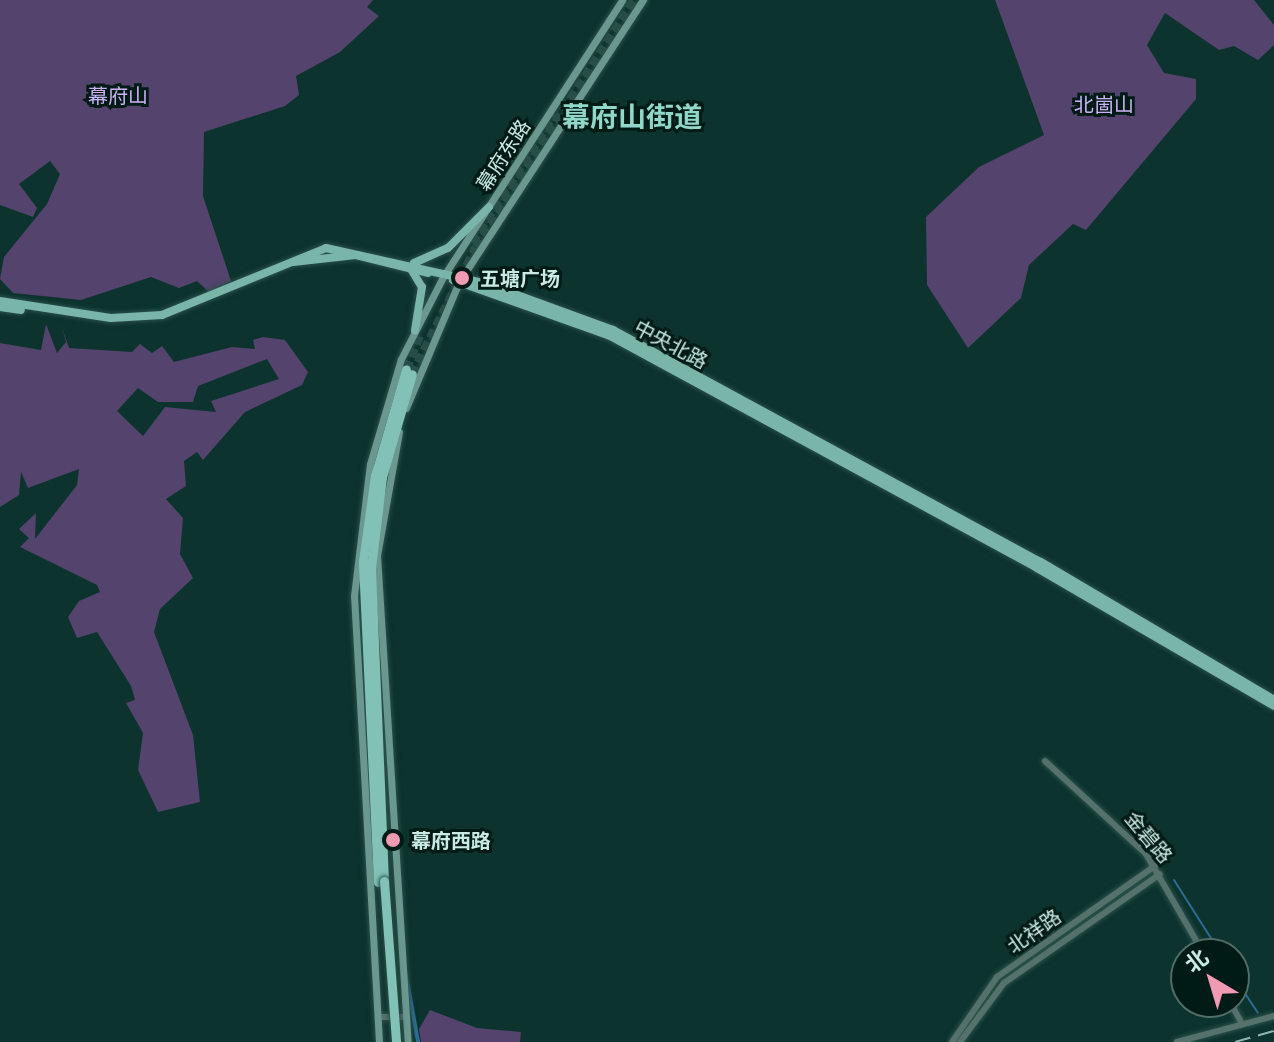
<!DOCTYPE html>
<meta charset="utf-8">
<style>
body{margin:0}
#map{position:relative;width:1274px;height:1042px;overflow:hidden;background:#0c332d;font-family:Manrope,"Noto Sans SC",sans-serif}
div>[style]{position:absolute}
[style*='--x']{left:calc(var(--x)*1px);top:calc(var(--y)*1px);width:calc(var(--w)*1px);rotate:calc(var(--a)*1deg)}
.green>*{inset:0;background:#53436d}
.stream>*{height:2px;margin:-1px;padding:0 1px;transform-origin:1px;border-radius:1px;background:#2d6c95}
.canal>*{height:4px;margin:-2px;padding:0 2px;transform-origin:2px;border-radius:2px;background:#2d6c95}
.trunk-tunnel>*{height:9px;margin-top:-4.5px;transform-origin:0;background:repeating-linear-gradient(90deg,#284e48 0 9px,transparent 0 13.5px)}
.roads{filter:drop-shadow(0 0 2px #2a504a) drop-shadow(0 0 2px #2a504a)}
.tertiary>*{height:6px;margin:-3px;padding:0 3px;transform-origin:3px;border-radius:3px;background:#55716b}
.secondary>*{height:7px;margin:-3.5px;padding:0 3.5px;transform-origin:3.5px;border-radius:3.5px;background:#6a978e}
.primary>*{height:8px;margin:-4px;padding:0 4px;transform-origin:4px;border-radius:4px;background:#7ab5a9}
.trunk>*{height:9px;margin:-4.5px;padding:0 4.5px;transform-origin:4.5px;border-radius:4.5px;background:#82c2b6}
.rail>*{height:2px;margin-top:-1px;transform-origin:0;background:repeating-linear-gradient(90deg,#91b4ae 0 16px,transparent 0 24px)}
.bridges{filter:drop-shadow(0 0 2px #2a504a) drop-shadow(0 0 2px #2a504a)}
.trunk-bridge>*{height:9px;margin:-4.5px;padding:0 4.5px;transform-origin:4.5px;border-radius:4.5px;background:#82c2b6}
.dots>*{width:22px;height:22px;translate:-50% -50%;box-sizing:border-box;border:4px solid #001a15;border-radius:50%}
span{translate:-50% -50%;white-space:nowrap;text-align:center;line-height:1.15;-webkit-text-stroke:6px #001a15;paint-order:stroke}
.park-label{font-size:20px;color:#cab2f5}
.street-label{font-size:20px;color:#c8eae3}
.poi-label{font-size:20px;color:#c8eae3;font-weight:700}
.left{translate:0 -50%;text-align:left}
.district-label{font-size:28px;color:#8fd7c9;font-weight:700}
.north{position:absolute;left:1170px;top:938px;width:80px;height:80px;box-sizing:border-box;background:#001a15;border:2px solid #506d67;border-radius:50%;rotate:322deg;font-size:22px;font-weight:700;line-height:32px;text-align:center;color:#c8eae3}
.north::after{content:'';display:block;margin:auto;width:28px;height:36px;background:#f19ab4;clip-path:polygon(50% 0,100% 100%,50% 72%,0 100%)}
</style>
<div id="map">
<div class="green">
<i style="clip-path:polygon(0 0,373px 0,367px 7px,379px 16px,340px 52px,296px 76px,299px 95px,285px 106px,204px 132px,203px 196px,231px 281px,210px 293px,197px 281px,179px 288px,151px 277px,81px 300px,13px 293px,0 279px,4px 257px,47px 204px,60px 174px,50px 161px,19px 184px,37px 208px,33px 217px,0 205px)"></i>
<i style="clip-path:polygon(995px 0,1254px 0,1274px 25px,1274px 45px,1258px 60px,1234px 46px,1219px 50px,1165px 13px,1147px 45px,1164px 73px,1196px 79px,1196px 99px,1086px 230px,1073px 224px,1029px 265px,1021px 298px,968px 348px,927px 285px,926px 217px,979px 167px,1044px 135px)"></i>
<i style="clip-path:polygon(evenodd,46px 324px,57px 353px,66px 342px,62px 328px,69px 348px,132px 352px,140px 344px,152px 353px,162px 346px,174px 362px,232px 347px,255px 349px,253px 340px,263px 337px,285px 340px,308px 372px,302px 385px,245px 412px,203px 460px,197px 452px,184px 461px,186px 486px,166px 499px,183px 518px,180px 554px,193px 578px,160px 609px,154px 632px,193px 735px,200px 802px,158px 812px,138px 770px,143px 733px,126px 703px,135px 700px,131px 686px,97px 632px,77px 638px,68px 617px,79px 601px,100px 592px,97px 585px,20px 547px,29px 538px,19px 529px,36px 513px,35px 539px,77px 485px,79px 469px,28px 488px,21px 472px,19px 495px,0 507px,0 343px,41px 350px,46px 324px,267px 359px,279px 379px,211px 401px,216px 412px,165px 407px,143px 436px,117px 411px,138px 388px,158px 402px,193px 402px,198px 386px,267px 359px)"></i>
<i style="clip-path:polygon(430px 1010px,477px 1028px,521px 1032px,520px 1042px,421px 1042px,419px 1029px)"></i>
</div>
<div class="stream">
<i style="--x:1174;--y:880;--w:88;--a:57.6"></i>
<i style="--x:1234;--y:977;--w:43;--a:56.3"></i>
</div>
<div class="canal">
<i style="--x:406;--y:975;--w:68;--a:79.8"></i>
</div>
<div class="trunk-tunnel">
<i style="--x:472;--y:242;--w:153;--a:-57.2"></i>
<i style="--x:406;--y:369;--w:37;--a:-68"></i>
<i style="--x:412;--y:374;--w:142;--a:-63.3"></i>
<i style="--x:476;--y:247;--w:293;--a:-57.4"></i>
</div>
<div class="roads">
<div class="tertiary">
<i style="--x:1045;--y:761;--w:137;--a:42.6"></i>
<i style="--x:1146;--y:854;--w:116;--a:59.9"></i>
<i style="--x:1230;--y:1002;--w:25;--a:61"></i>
<i style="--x:378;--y:1017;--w:28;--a:0"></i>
<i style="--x:952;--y:1042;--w:79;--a:-55.3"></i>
<i style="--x:997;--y:977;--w:193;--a:-35.1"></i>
<i style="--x:960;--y:1042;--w:74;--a:-53.3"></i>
<i style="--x:1004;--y:983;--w:190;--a:-34.9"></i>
<i style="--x:1177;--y:1042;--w:100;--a:-15"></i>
</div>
<div class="secondary">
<i style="--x:406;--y:408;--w:137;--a:-67.2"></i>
<i style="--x:459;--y:282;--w:337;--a:-56.9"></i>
<i style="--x:399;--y:432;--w:125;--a:100.1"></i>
<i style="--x:377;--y:555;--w:488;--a:86.4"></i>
<i style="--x:379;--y:1042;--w:447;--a:-93.2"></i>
<i style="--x:354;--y:596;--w:133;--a:-83.1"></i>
<i style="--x:370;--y:464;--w:109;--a:-73.6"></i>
<i style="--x:401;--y:359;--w:92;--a:-62.9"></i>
<i style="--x:443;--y:277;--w:330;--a:-57.1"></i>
</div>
<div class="primary">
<i style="--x:293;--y:262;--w:63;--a:-6.3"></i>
<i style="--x:356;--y:255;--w:74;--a:14"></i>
<i style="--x:414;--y:263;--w:37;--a:-24"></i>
<i style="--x:448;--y:248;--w:58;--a:-45"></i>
<i style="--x:411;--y:269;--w:21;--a:59"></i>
<i style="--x:422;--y:287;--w:44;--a:99.2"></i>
<i style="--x:453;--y:280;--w:167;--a:19.6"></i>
<i style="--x:610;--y:336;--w:486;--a:28.5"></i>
<i style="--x:1037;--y:568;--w:274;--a:30.2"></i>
<i style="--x:0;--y:301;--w:112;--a:8.7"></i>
<i style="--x:111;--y:318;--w:51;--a:-3.4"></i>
<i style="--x:162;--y:315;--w:177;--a:-22.2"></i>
<i style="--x:326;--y:248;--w:162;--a:12.5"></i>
<i style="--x:484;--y:283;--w:137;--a:20"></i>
<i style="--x:613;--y:330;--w:487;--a:28.5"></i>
<i style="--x:1041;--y:562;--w:271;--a:30.6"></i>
<i style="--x:0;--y:307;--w:21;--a:8"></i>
</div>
<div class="trunk">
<i style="--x:384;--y:881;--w:313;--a:-92.4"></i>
<i style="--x:371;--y:568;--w:92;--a:-83.1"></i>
<i style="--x:382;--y:477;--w:107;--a:-73.8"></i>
<i style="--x:378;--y:882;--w:321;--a:-92.7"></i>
<i style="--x:363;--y:561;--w:86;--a:-82"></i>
<i style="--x:375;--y:476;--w:111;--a:-73.8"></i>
</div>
</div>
<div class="rail">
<i style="--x:1235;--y:1042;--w:41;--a:-15.8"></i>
</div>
<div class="bridges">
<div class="trunk-bridge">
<i style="--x:384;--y:881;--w:161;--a:85.7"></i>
</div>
</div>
<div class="dots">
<i style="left:462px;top:278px;background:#f19ab4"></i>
<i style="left:393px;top:840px;background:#f19ab4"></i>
</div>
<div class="park-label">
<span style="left:118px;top:95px">幕府山</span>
<span style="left:1104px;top:104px">北崮山</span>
</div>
<div class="street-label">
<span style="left:503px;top:155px;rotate:-57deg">幕府东路</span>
<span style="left:671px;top:344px;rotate:28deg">中央北路</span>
<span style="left:1149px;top:837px;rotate:50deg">金碧路</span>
<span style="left:1034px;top:931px;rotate:-35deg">北祥路</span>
</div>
<div class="poi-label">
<span class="left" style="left:480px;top:278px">五塘广场</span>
<span class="left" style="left:411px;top:840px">幕府西路</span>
</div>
<div class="district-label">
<span style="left:632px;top:116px">幕府山街道</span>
</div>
<div class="north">北</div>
</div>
